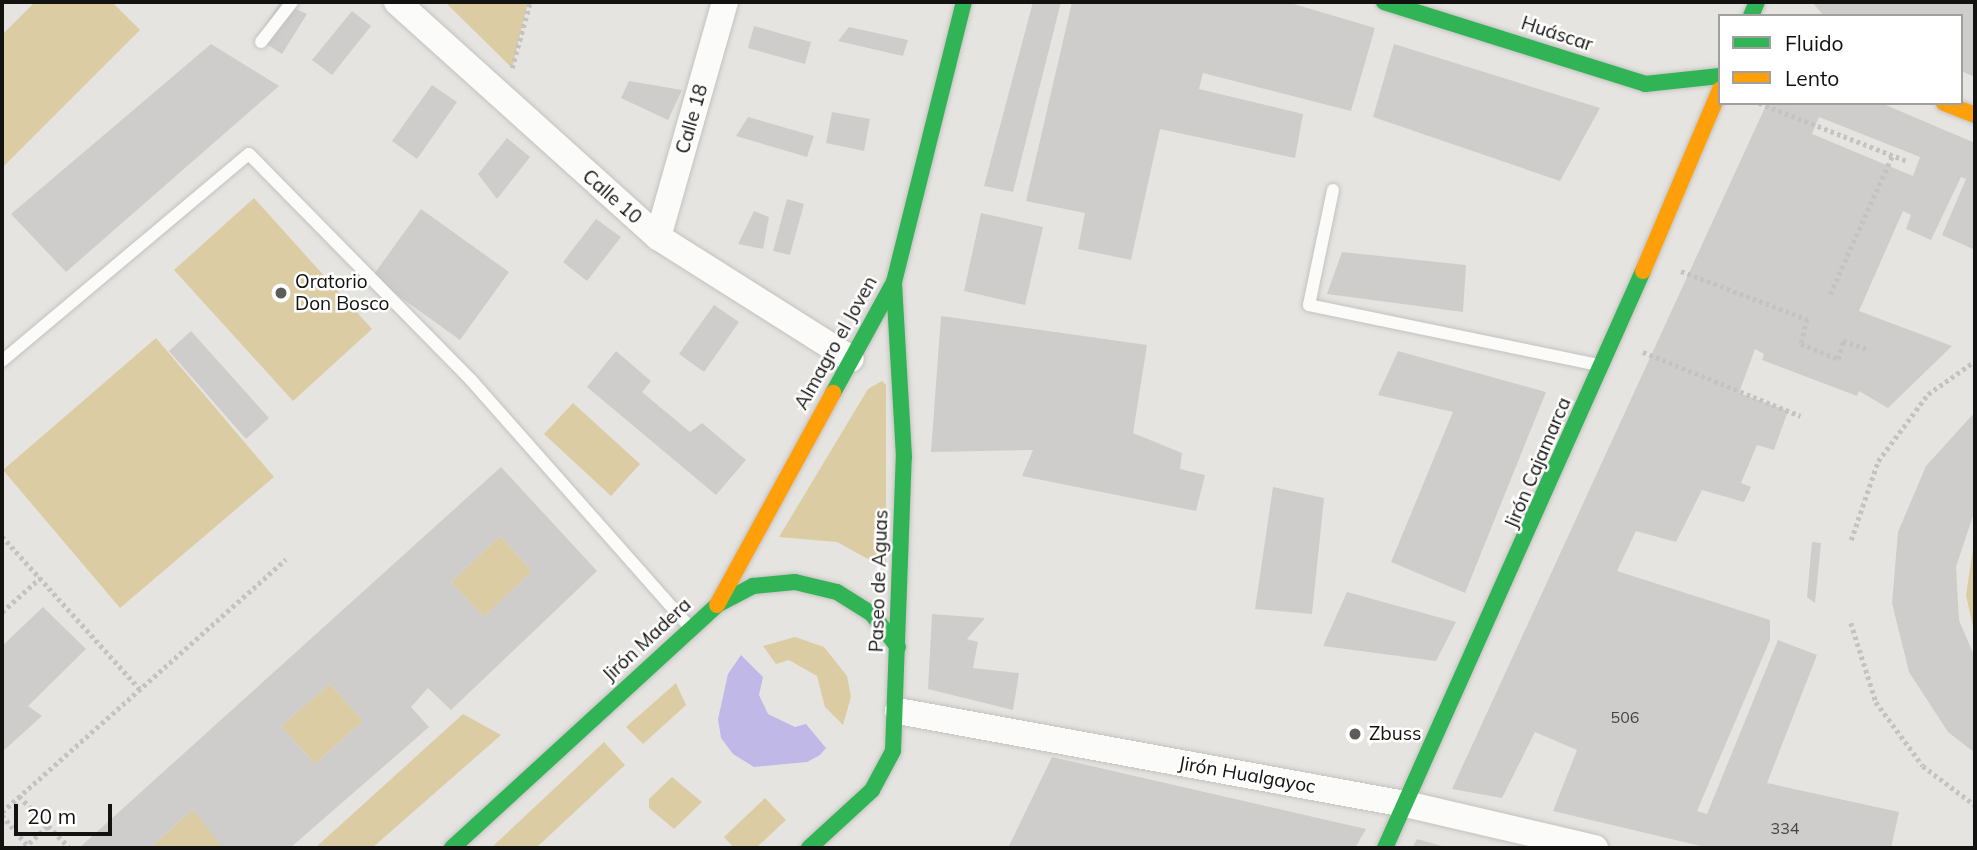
<!DOCTYPE html>
<meta charset="utf-8">
<style>
body{margin:0}
#map{position:relative;width:1977px;height:850px;overflow:hidden;background:#e6e4e1;font-family:Mulish,sans-serif}
div>[style]{position:absolute}
[style*='--x']{left:calc(var(--x)*1px);top:calc(var(--y)*1px);width:calc(var(--w)*1px);rotate:calc(var(--a)*1deg)}
.green>*{inset:0;background:#dbcca3}
.water>*{inset:0;background:#c0b9e8}
.building>*{inset:0;background:#cfcdcb}
.path>*{height:4.5px;margin-top:-2.25px;transform-origin:0;background:repeating-linear-gradient(90deg,#c4c3c3 0 3.5px,transparent 0 7px)}
.roads{filter:drop-shadow(0 0 2px #c3c2bf) drop-shadow(0 0 2px #c3c2bf)}
.lane>*{height:12px;margin:-6px;padding:0 6px;transform-origin:6px;border-radius:6px;background:#fbfbfa}
.street>*{height:26px;margin:-13px;padding:0 13px;transform-origin:13px;border-radius:13px;background:#fbfbfa}
.fast>*{height:16px;margin:-8px;padding:0 8px;transform-origin:8px;border-radius:8px;background:#30b455}
.slow>*{height:16px;margin:-8px;padding:0 8px;transform-origin:8px;border-radius:8px;background:#ff9f0a}
.dots>*{width:19px;height:19px;translate:-50% -50%;box-sizing:border-box;border:4px solid #fff;border-radius:50%}
span{translate:-50% -50%;white-space:nowrap;text-align:center;line-height:1.15;-webkit-text-stroke:5px #fff;paint-order:stroke}
.number-label{font-size:16px;color:#434341}
.number-label span{-webkit-text-stroke-width:0}
.street-label{font-size:19px;color:#121210}
.poi-label{font-size:19px;color:#121210}
.left{translate:0 -50%;text-align:left}
.frame{position:absolute;inset:0;border:4px solid #121210;pointer-events:none}
.legend{position:absolute;left:1718px;top:14px;width:245px;height:91px;box-sizing:border-box;background:#fff;border:2px solid #a0a09f;margin:0;padding:9px 12px;list-style:none;font-size:21px;color:#121210}
.legend li{display:flex;align-items:center;gap:14px;height:35px}
.legend b{width:35px;border:2px solid #a0a09f}
.scale{position:absolute;left:14px;top:804px;width:98px;height:32px;box-sizing:border-box;border:4px solid #121210;border-top:0;padding-left:9px;font-size:21px;line-height:24px;white-space:nowrap;color:#121210;-webkit-text-stroke:5px #fff;paint-order:stroke}
</style>
<div id="map">
<div class="green">
<i style="clip-path:polygon(35px 2px,112px 2px,140px 30px,2px 168px,2px 35px)"></i>
<i style="clip-path:polygon(445px 2px,528px 2px,512px 68px)"></i>
<i style="clip-path:polygon(254px 198px,372px 329px,293px 401px,174px 270px)"></i>
<i style="clip-path:polygon(156px 338px,274px 477px,120px 608px,3px 470px)"></i>
<i style="clip-path:polygon(882px 381px,886px 385px,886px 569px,837px 542px,779px 537px,868px 389px)"></i>
<i style="clip-path:polygon(573px 403px,640px 464px,611px 496px,544px 434px)"></i>
<i style="clip-path:polygon(500px 536px,532px 571px,484px 617px,451px 582px)"></i>
<i style="clip-path:polygon(1975px 536px,1975px 636px,1966px 595px)"></i>
<i style="clip-path:polygon(795px 637px,824px 647px,847px 676px,851px 697px,843px 725px,825px 707px,817px 676px,789px 660px,776px 664px,763px 646px)"></i>
<i style="clip-path:polygon(676px 683px,686px 705px,643px 744px,626px 727px)"></i>
<i style="clip-path:polygon(330px 684px,363px 721px,315px 764px,281px 726px)"></i>
<i style="clip-path:polygon(463px 714px,501px 735px,372px 848px,315px 848px)"></i>
<i style="clip-path:polygon(604px 742px,625px 765px,536px 848px,491px 848px)"></i>
<i style="clip-path:polygon(672px 777px,702px 802px,674px 829px,649px 808px,649px 799px)"></i>
<i style="clip-path:polygon(765px 798px,786px 820px,756px 848px,734px 848px,724px 837px)"></i>
<i style="clip-path:polygon(193px 809px,226px 846px,150px 848px)"></i>
</div>
<div class="water">
<i style="clip-path:polygon(741px 655px,763px 677px,759px 695px,768px 714px,795px 727px,806px 724px,826px 748px,820px 755px,807px 762px,754px 767px,733px 754px,721px 738px,718px 719px,728px 674px)"></i>
</div>
<div class="building">
<i style="clip-path:polygon(280px 2px,307px 14px,282px 54px,257px 38px)"></i>
<i style="clip-path:polygon(1033px 2px,1061px 2px,1013px 192px,984px 186px)"></i>
<i style="clip-path:polygon(1072px 2px,1287px 2px,1375px 28px,1351px 111px,1203px 73px,1199px 89px,1303px 114px,1295px 158px,1160px 129px,1131px 260px,1078px 249px,1085px 213px,1026px 201px)"></i>
<i style="clip-path:polygon(1812px 2px,1975px 2px,1975px 77px,1961px 71px,1961px 16px,1824px 16px)"></i>
<i style="clip-path:polygon(352px 11px,371px 26px,332px 75px,312px 60px)"></i>
<i style="clip-path:polygon(754px 26px,811px 42px,805px 64px,748px 48px)"></i>
<i style="clip-path:polygon(849px 27px,908px 40px,903px 56px,838px 41px)"></i>
<i style="clip-path:polygon(211px 44px,279px 86px,66px 272px,11px 214px)"></i>
<i style="clip-path:polygon(1394px 44px,1600px 108px,1560px 181px,1373px 117px)"></i>
<i style="clip-path:polygon(629px 81px,682px 90px,668px 120px,621px 98px)"></i>
<i style="clip-path:polygon(432px 85px,457px 102px,417px 159px,392px 141px)"></i>
<i style="clip-path:polygon(evenodd,1767px 103px,1881px 103px,1975px 143px,1975px 250px,1942px 235px,1966px 179px,1961px 177px,1931px 240px,1906px 229px,1911px 215px,1903px 211px,1859px 311px,1952px 346px,1888px 408px,1859px 391px,1857px 396px,1762px 360px,1764px 354px,1755px 349px,1739px 393px,1788px 411px,1774px 450px,1757px 445px,1741px 483px,1751px 487px,1744px 502px,1702px 490px,1676px 542px,1636px 531px,1617px 571px,1770px 620px,1770px 640px,1697px 811px,1707px 814px,1778px 640px,1817px 655px,1767px 783px,1899px 812px,1891px 848px,1709px 848px,1553px 811px,1577px 750px,1535px 732px,1502px 798px,1452px 789px,1767px 103px,1819px 117px,1920px 157px,1913px 176px,1812px 134px,1819px 117px)"></i>
<i style="clip-path:polygon(832px 112px,870px 119px,864px 151px,826px 143px)"></i>
<i style="clip-path:polygon(748px 117px,814px 136px,807px 157px,736px 136px)"></i>
<i style="clip-path:polygon(507px 138px,530px 157px,497px 199px,478px 174px)"></i>
<i style="clip-path:polygon(787px 199px,804px 204px,790px 255px,773px 251px)"></i>
<i style="clip-path:polygon(421px 209px,509px 272px,460px 340px,372px 277px)"></i>
<i style="clip-path:polygon(754px 211px,769px 217px,763px 249px,738px 244px)"></i>
<i style="clip-path:polygon(981px 213px,1043px 227px,1025px 305px,964px 291px)"></i>
<i style="clip-path:polygon(596px 219px,621px 237px,587px 281px,563px 262px)"></i>
<i style="clip-path:polygon(1342px 252px,1466px 265px,1463px 312px,1327px 294px)"></i>
<i style="clip-path:polygon(714px 305px,739px 322px,704px 372px,679px 354px)"></i>
<i style="clip-path:polygon(941px 316px,1147px 345px,1133px 433px,1182px 453px,1180px 469px,1205px 475px,1196px 511px,1022px 476px,1033px 450px,931px 452px)"></i>
<i style="clip-path:polygon(191px 331px,269px 418px,246px 439px,169px 351px)"></i>
<i style="clip-path:polygon(616px 351px,651px 381px,642px 392px,690px 432px,702px 423px,746px 460px,716px 495px,587px 387px)"></i>
<i style="clip-path:polygon(1398px 351px,1546px 392px,1465px 593px,1391px 562px,1453px 412px,1378px 395px)"></i>
<i style="clip-path:polygon(1975px 412px,1975px 510px,1956px 567px,1959px 620px,1975px 658px,1975px 753px,1948px 732px,1909px 672px,1892px 603px,1898px 532px,1926px 466px)"></i>
<i style="clip-path:polygon(evenodd,501px 467px,597px 571px,451px 710px,428px 688px,411px 707px,429px 727px,290px 848px,223px 848px,193px 809px,150px 848px,79px 848px,501px 467px,500px 536px,532px 571px,484px 617px,451px 582px,500px 536px,501px 467px,330px 684px,363px 721px,315px 764px,281px 726px,330px 684px)"></i>
<i style="clip-path:polygon(1273px 487px,1324px 498px,1312px 614px,1255px 609px)"></i>
<i style="clip-path:polygon(1812px 542px,1821px 543px,1815px 603px,1807px 597px)"></i>
<i style="clip-path:polygon(1347px 592px,1456px 622px,1436px 661px,1323px 646px)"></i>
<i style="clip-path:polygon(43px 607px,86px 649px,28px 706px,42px 716px,2px 752px,2px 646px)"></i>
<i style="clip-path:polygon(932px 614px,985px 618px,967px 639px,978px 642px,973px 668px,1019px 673px,1013px 710px,928px 689px)"></i>
<i style="clip-path:polygon(1052px 757px,1366px 829px,1355px 848px,1008px 848px)"></i>
<i style="clip-path:polygon(1417px 839px,1446px 847px,1446px 848px,1412px 848px)"></i>
</div>
<div class="path">
<i style="--x:512;--y:68;--w:68;--a:-74.7"></i>
<i style="--x:1759;--y:103;--w:159;--a:21.4"></i>
<i style="--x:1681;--y:271;--w:135;--a:20.9"></i>
<i style="--x:1807;--y:319;--w:26;--a:103"></i>
<i style="--x:1801;--y:344;--w:40;--a:22"></i>
<i style="--x:1838;--y:359;--w:19;--a:-74"></i>
<i style="--x:1843;--y:341;--w:28;--a:18"></i>
<i style="--x:1830;--y:294;--w:151;--a:-65.8"></i>
<i style="--x:1643;--y:352;--w:170;--a:22.1"></i>
<i style="--x:2;--y:536;--w:206;--a:48"></i>
<i style="--x:1851;--y:540;--w:83;--a:-71.1"></i>
<i style="--x:1878;--y:461;--w:84;--a:-53.3"></i>
<i style="--x:1928;--y:394;--w:57;--a:-35.1"></i>
<i style="--x:2;--y:612;--w:51;--a:-41.8"></i>
<i style="--x:1851;--y:623;--w:83;--a:72.4"></i>
<i style="--x:1876;--y:702;--w:79;--a:53.7"></i>
<i style="--x:1923;--y:766;--w:65;--a:36.9"></i>
<i style="--x:19;--y:796;--w:73;--a:45.6"></i>
<i style="--x:2;--y:812;--w:380;--a:-41.7"></i>
<i style="--x:2;--y:815;--w:39;--a:50"></i>
<i style="--x:24;--y:848;--w:33;--a:-43"></i>
</div>
<div class="roads">
<div class="lane">
<i style="--x:261;--y:42;--w:51;--a:-52.2"></i>
<i style="--x:1333;--y:190;--w:117;--a:101.8"></i>
<i style="--x:1309;--y:305;--w:295;--a:11.7"></i>
<i style="--x:2;--y:361;--w:322;--a:-40"></i>
<i style="--x:249;--y:154;--w:317;--a:45.5"></i>
<i style="--x:471;--y:380;--w:327;--a:48.5"></i>
</div>
<div class="street">
<i style="--x:397;--y:2;--w:351;--a:42"></i>
<i style="--x:658;--y:237;--w:228;--a:32.3"></i>
<i style="--x:658;--y:237;--w:244;--a:-74.1"></i>
<i style="--x:898;--y:711;--w:521;--a:10.4"></i>
<i style="--x:1410;--y:805;--w:190;--a:13.1"></i>
</div>
<div class="fast">
<i style="--x:1384;--y:2;--w:274;--a:17.4"></i>
<i style="--x:1645;--y:84;--w:75;--a:-6.1"></i>
<i style="--x:1751;--y:16;--w:15;--a:-67"></i>
<i style="--x:833;--y:393;--w:127;--a:-61.2"></i>
<i style="--x:894;--y:282;--w:289;--a:-76"></i>
<i style="--x:452;--y:848;--w:360;--a:-42.5"></i>
<i style="--x:717;--y:605;--w:41;--a:-27.8"></i>
<i style="--x:753;--y:586;--w:42;--a:-5.4"></i>
<i style="--x:795;--y:582;--w:43;--a:13.4"></i>
<i style="--x:837;--y:592;--w:41;--a:32.2"></i>
<i style="--x:872;--y:614;--w:42;--a:51.8"></i>
<i style="--x:809;--y:848;--w:86;--a:-42.6"></i>
<i style="--x:872;--y:790;--w:44;--a:-61.7"></i>
<i style="--x:893;--y:751;--w:294;--a:-87.9"></i>
<i style="--x:904;--y:457;--w:175;--a:-93.3"></i>
<i style="--x:1385;--y:848;--w:632;--a:-65.91"></i>
</div>
<div class="slow">
<i style="--x:1944;--y:103;--w:33;--a:21"></i>
<i style="--x:1643;--y:271;--w:197;--a:-67"></i>
<i style="--x:717;--y:605;--w:242;--a:-61.3"></i>
</div>
</div>
<div class="dots">
<i style="left:281px;top:293px;background:#5c5c59"></i>
<i style="left:1355px;top:734px;background:#5c5c59"></i>
</div>
<div class="number-label">
<span style="left:1625px;top:717px">506</span>
<span style="left:1785px;top:828px">334</span>
</div>
<div class="street-label">
<span style="left:1557px;top:34px;rotate:18deg">Huáscar</span>
<span style="left:692px;top:119px;rotate:-74deg">Calle 18</span>
<span style="left:612px;top:197px;rotate:41deg">Calle 10</span>
<span style="left:836px;top:343px;rotate:-61deg">Almagro el Joven</span>
<span style="left:1538px;top:463px;rotate:-67deg">Jirón Cajamarca</span>
<span style="left:879px;top:581px;rotate:-88deg">Paseo de Aguas</span>
<span style="left:647px;top:640px;rotate:-43deg">Jirón Madera</span>
<span style="left:1247px;top:775px;rotate:10deg">Jirón Hualgayoc</span>
</div>
<div class="poi-label">
<span class="left" style="left:295px;top:293px">Oratorio<br>Don Bosco</span>
<span class="left" style="left:1369px;top:734px">Zbuss</span>
</div>
<div class="frame"></div>
<ul class="legend">
<li><b style="height:9px;background:#30b455"></b>Fluido</li>
<li><b style="height:9px;background:#ff9f0a"></b>Lento</li>
</ul>
<div class="scale">20 m</div>
</div>
